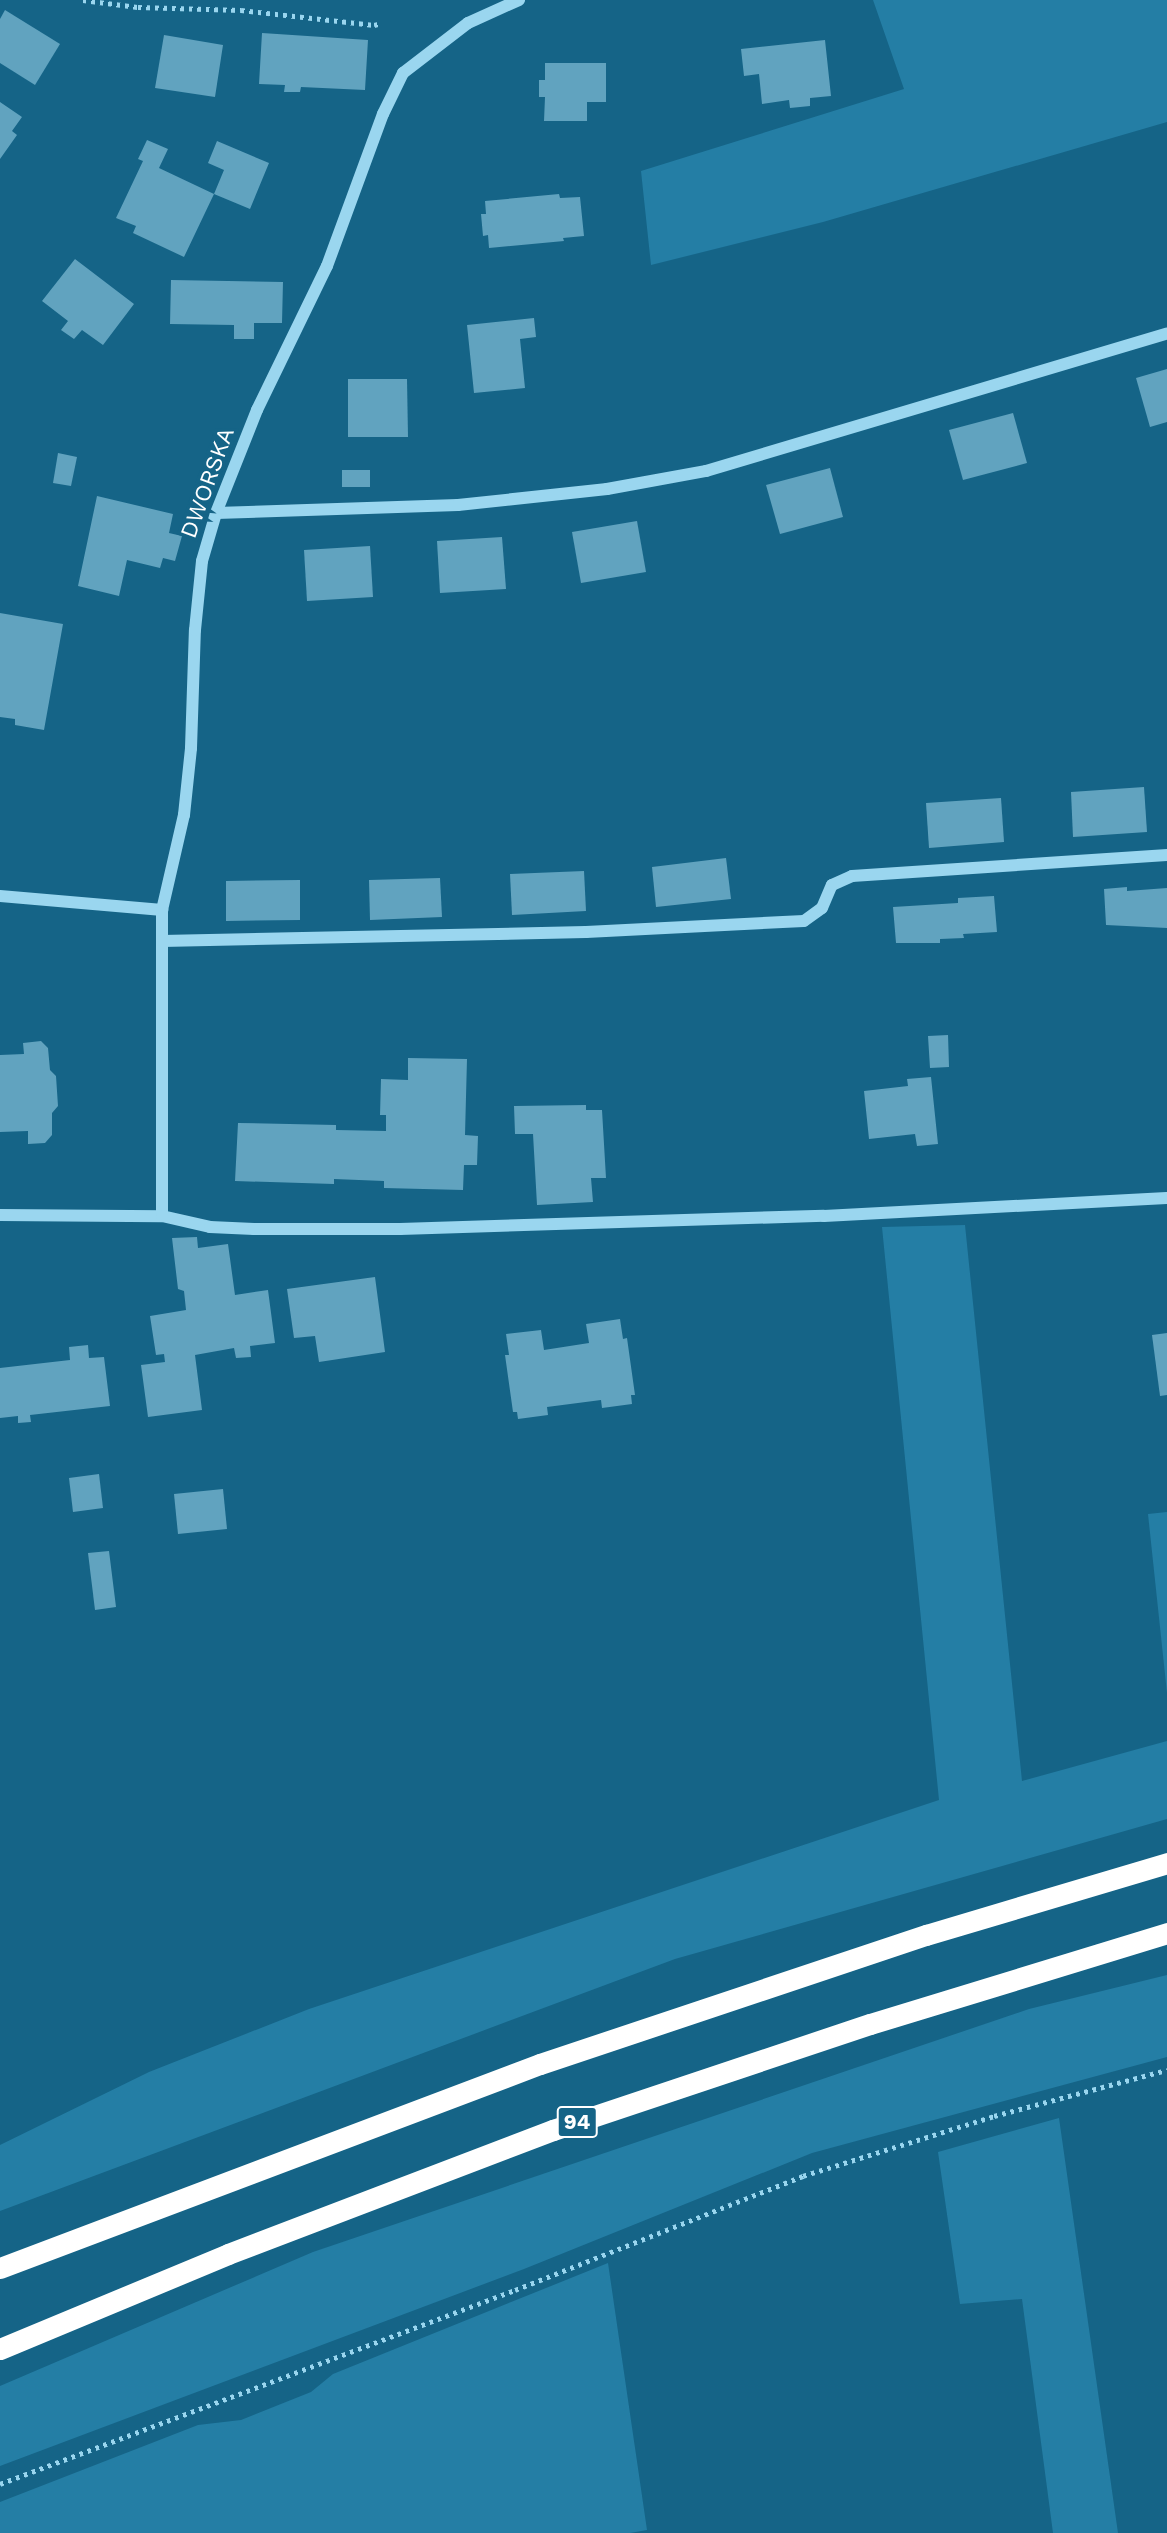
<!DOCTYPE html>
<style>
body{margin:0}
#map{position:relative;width:1167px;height:2533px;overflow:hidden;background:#156487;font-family:"Work Sans",sans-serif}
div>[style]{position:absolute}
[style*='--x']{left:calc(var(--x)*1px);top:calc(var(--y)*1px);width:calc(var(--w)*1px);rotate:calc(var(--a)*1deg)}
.green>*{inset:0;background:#247ea5}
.building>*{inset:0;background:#61a3bf}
.path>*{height:4.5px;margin-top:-2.25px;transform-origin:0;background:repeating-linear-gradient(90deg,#9ad6ef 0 3.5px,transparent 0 8.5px)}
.minor>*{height:12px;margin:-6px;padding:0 6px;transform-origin:6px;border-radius:6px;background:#9ad6ef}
.highway>*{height:21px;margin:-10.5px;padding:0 10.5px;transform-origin:10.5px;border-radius:10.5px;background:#fff}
span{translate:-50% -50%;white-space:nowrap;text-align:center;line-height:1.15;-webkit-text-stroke:7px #156487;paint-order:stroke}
.shield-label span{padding:2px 5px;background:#156487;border:2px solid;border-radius:5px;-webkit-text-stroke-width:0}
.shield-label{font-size:21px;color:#fff;font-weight:700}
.street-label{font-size:23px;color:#fff}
</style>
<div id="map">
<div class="green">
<i style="clip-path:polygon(873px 0,1167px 0,1167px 122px,823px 222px,651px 265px,641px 171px,904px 89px)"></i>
<i style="clip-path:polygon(965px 1225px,1022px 1781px,1167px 1741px,1167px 1819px,675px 1959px,0 2211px,0 2145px,149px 2072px,309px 2009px,939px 1800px,882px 1227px)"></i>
<i style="clip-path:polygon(1167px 1512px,1167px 1693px,1148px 1514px)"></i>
<i style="clip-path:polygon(1167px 1975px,1167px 2057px,812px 2153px,524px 2269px,0 2466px,0 2386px,313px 2252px,1029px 2009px)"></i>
<i style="clip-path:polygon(1059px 2118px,1118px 2533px,1053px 2533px,1022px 2299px,960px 2304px,938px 2152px)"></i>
<i style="clip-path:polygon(608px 2263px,647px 2530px,630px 2533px,0 2533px,0 2502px,198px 2425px,241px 2420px,311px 2392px,333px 2374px)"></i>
</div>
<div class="building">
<i style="clip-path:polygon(5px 10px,60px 44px,35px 85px,0 63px,0 19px)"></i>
<i style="clip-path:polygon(262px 33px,368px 40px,365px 90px,301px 87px,300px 92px,284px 92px,285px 85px,259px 84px)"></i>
<i style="clip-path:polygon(164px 35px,223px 45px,215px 97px,155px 88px)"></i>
<i style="clip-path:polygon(825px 40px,831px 96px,810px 98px,810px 106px,790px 108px,789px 100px,762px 104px,759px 74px,744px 76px,741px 49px)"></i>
<i style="clip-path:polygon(545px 63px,606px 63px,606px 102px,587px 102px,587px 121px,544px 121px,545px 97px,539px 97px,539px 80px,545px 80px)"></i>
<i style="clip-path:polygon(0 102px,22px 117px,12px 131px,17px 135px,0 159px)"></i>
<i style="clip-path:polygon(147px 140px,168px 149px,159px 168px,214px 194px,184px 257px,133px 233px,136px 226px,116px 218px,143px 161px,138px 159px)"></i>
<i style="clip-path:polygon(217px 141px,269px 163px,250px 209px,214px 194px,224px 170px,208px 163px)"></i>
<i style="clip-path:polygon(559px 194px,560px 198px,580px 197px,584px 236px,563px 238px,564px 241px,489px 248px,488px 235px,483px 236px,481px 214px,486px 214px,485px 201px)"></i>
<i style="clip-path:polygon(75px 259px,134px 304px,103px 345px,82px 330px,74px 339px,61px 330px,68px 321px,42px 301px)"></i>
<i style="clip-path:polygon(171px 280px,283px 282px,282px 323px,254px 323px,254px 339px,234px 339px,234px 325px,170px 324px)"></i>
<i style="clip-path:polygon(534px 318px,536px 337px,520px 339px,525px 388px,474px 393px,467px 325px)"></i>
<i style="clip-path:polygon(1167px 369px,1167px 422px,1150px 427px,1136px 378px)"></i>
<i style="clip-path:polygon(348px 379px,407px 379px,408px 437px,348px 437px)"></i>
<i style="clip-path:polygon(1013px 413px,1027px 463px,963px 480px,949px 430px)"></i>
<i style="clip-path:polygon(58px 453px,77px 457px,71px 486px,53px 483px)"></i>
<i style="clip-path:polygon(830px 468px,843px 517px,780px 534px,766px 485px)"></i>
<i style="clip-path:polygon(342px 470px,370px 470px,370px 487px,342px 487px)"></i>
<i style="clip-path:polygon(97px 496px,173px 514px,169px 533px,182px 536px,175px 561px,163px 558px,160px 568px,127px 560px,119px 596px,78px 586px)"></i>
<i style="clip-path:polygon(637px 521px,646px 572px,581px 583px,572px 532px)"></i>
<i style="clip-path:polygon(502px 537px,506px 589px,440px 593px,437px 541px)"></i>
<i style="clip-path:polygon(370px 546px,373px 597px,307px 601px,304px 550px)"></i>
<i style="clip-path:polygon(0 613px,63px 624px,44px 730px,15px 725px,15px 719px,0 717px)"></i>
<i style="clip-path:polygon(1144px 787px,1147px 832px,1073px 837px,1071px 792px)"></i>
<i style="clip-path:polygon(1001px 798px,1004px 842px,929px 848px,926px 803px)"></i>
<i style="clip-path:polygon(726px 858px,731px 899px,656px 907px,652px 867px)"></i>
<i style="clip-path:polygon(584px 871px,586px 911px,512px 915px,510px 874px)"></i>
<i style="clip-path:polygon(440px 878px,442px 917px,370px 920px,369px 880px)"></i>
<i style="clip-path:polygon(300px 880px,300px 920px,226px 921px,226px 881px)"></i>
<i style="clip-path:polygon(1127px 887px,1127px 891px,1167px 888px,1167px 928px,1106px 925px,1104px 889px)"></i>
<i style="clip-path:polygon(994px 896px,997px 932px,963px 934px,964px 938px,940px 939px,940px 943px,896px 943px,893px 907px,958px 903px,958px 898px)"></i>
<i style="clip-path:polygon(948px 1035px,949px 1067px,930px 1068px,928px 1036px)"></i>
<i style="clip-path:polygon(41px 1041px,48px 1048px,50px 1070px,56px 1076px,58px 1106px,52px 1113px,52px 1135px,45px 1143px,28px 1144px,28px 1131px,0 1132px,0 1055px,24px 1054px,23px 1043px)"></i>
<i style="clip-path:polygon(408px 1058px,467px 1059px,465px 1135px,478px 1136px,477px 1165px,464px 1165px,463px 1190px,384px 1188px,384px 1181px,334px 1179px,334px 1184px,235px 1181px,238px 1123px,336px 1125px,336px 1130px,386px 1131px,386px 1115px,380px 1115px,381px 1079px,408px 1080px)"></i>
<i style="clip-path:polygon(931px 1077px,938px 1144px,917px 1146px,915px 1134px,869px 1139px,864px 1091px,908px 1086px,907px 1079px)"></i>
<i style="clip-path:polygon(586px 1105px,586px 1110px,602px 1110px,606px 1178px,591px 1178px,593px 1202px,537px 1205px,533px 1134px,515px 1134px,514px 1106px)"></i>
<i style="clip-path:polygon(197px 1237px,198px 1248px,228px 1244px,235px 1295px,268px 1290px,275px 1343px,250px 1346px,251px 1357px,236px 1358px,234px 1348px,195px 1355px,202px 1410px,148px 1417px,141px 1365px,165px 1362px,164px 1354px,156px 1355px,150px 1316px,186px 1310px,184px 1291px,178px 1289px,172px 1238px)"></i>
<i style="clip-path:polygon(375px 1277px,385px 1352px,319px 1362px,315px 1336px,294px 1338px,287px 1289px)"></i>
<i style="clip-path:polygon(620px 1319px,623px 1339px,627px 1338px,635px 1395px,631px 1395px,632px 1404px,602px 1408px,601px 1400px,547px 1407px,548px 1415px,518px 1419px,517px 1412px,513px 1412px,505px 1355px,509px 1355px,506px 1334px,541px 1330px,544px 1350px,589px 1343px,586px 1324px)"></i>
<i style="clip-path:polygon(1167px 1333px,1167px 1395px,1160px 1396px,1152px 1335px)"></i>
<i style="clip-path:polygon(88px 1345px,89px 1358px,104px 1357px,110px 1406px,30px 1415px,31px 1422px,18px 1423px,18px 1416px,0 1418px,0 1368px,70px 1360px,69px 1347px)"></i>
<i style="clip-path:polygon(99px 1474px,103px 1508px,73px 1512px,69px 1478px)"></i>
<i style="clip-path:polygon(223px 1489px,227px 1529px,178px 1534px,174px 1494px)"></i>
<i style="clip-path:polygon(109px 1551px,116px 1607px,95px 1610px,88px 1553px)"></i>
</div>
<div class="path">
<i style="--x:83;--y:0;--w:55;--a:7.3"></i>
<i style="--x:138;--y:7;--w:103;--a:1.7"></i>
<i style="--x:241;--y:10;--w:134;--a:6.4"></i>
<i style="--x:374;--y:25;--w:8;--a:-14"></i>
<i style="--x:0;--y:2484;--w:550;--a:-20.64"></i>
<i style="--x:515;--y:2290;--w:310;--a:-21.6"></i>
<i style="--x:803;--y:2176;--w:200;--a:-17.4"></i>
<i style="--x:994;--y:2116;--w:179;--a:-14.9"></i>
</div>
<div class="minor">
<i style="--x:216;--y:513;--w:242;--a:-1.9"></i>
<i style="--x:458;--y:505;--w:150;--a:-6.1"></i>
<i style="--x:607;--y:489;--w:101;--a:-10.3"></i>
<i style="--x:706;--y:471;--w:481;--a:-16.6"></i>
<i style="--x:0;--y:896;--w:163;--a:4.9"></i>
<i style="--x:162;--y:910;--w:98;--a:-77"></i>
<i style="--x:184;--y:815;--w:67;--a:-84"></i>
<i style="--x:191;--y:748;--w:118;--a:-88.1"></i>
<i style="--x:195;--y:630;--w:69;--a:-84.2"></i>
<i style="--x:202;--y:561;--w:50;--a:-73.7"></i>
<i style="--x:216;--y:513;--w:111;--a:-68.3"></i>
<i style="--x:257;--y:410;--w:160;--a:-64.1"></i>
<i style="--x:327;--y:266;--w:162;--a:-69.8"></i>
<i style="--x:383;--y:114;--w:46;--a:-64"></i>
<i style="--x:403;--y:73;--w:82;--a:-37.6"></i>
<i style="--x:468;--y:23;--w:56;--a:-24.3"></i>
<i style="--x:162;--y:910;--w:306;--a:90"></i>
<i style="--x:162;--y:941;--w:424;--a:-1.2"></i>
<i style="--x:586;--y:932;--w:218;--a:-2.9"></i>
<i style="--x:804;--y:921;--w:22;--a:-36"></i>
<i style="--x:822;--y:908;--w:25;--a:-67"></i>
<i style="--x:832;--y:885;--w:22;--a:-24"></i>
<i style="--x:852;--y:876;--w:316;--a:-3.8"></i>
<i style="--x:0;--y:1215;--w:162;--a:0.4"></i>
<i style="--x:162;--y:1216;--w:49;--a:12.9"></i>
<i style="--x:210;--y:1227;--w:44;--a:2.6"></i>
<i style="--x:254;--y:1229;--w:146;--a:0"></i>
<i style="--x:400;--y:1229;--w:424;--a:-1.8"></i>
<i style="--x:824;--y:1216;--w:343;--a:-3"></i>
</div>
<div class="highway">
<i style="--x:0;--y:2268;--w:577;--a:-20.7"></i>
<i style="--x:540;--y:2064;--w:407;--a:-18.5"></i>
<i style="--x:926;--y:1935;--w:252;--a:-16.6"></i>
<i style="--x:0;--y:2349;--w:247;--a:-22.6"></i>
<i style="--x:228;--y:2254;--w:348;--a:-20.9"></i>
<i style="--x:553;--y:2130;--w:334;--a:-18.5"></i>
<i style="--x:870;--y:2024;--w:311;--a:-17"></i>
</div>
<div class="shield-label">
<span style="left:577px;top:2122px">94</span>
</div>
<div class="street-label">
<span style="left:208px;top:483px;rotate:-70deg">DWORSKA</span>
</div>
</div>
